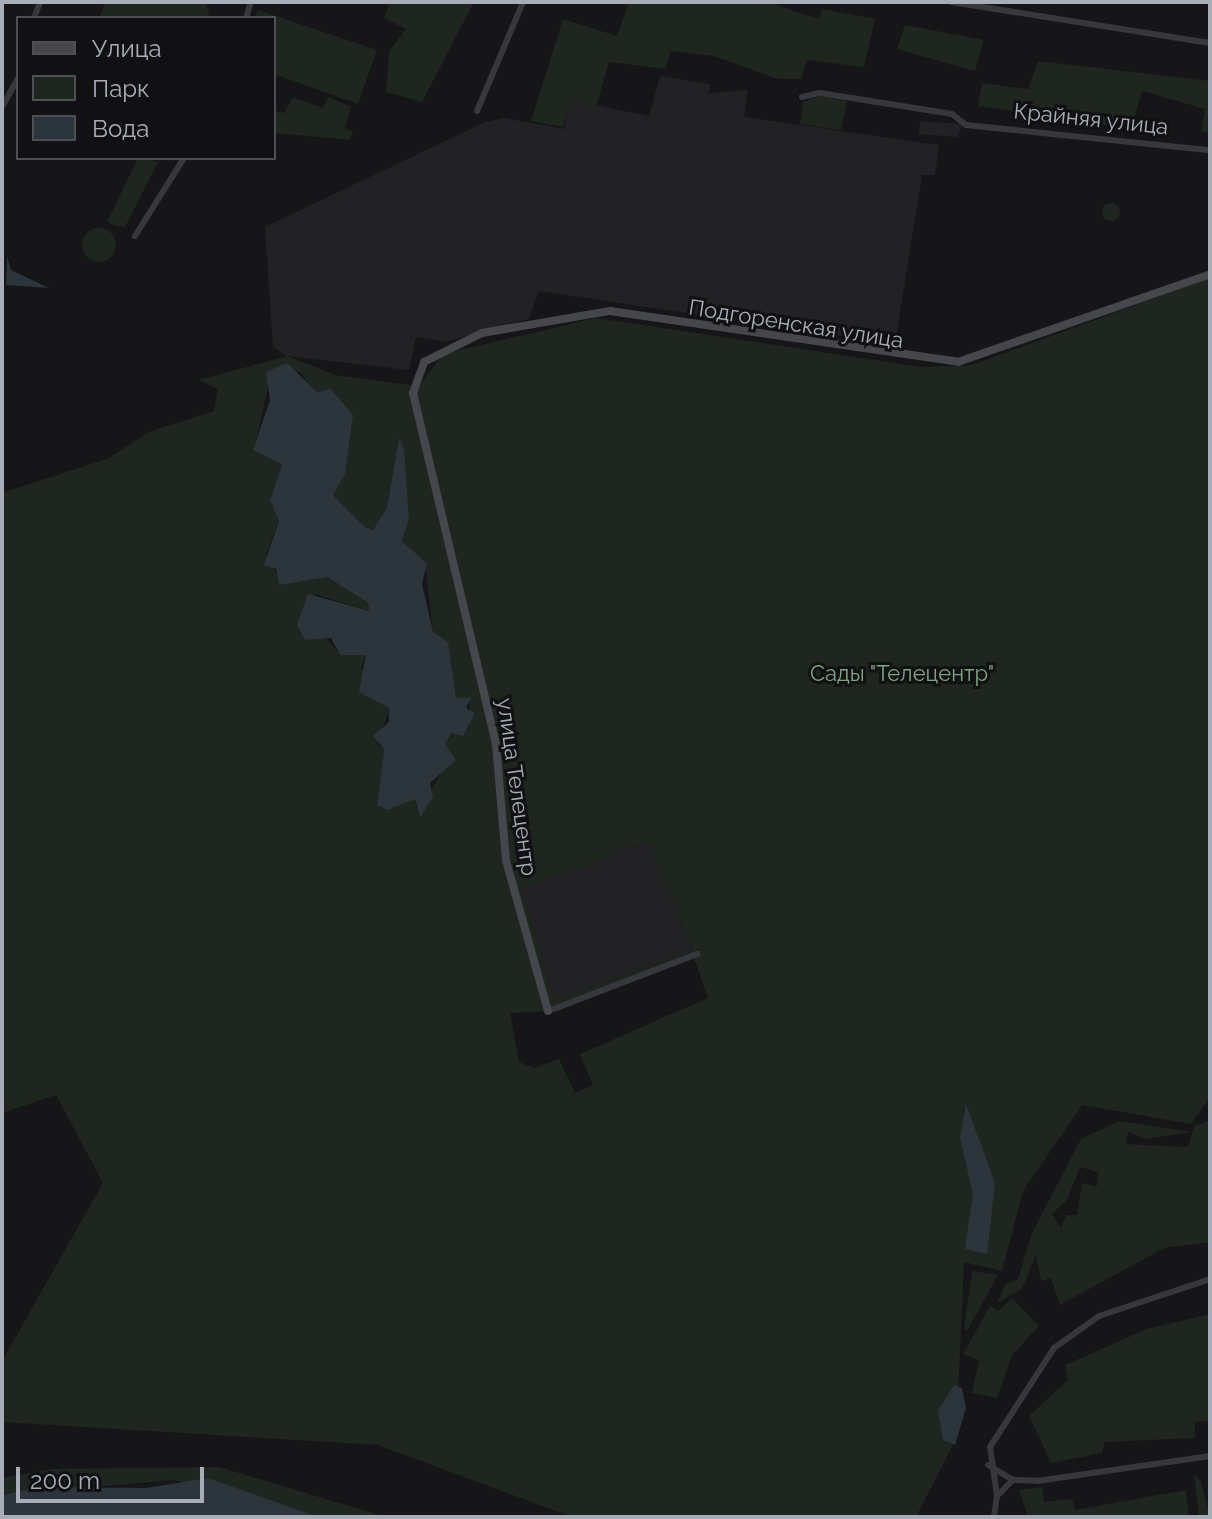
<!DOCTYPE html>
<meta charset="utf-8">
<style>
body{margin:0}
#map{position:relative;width:1212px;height:1519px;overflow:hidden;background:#161618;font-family:Raleway,sans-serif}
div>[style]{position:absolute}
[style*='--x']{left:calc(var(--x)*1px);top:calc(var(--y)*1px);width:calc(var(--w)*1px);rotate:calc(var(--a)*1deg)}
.built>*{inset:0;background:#222225}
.green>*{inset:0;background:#1e261f}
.round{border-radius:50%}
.water>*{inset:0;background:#2c353c}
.street>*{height:6px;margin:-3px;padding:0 3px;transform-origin:3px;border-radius:3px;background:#37383d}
.secondary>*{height:8px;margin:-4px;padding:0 4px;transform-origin:4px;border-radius:4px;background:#45474d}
span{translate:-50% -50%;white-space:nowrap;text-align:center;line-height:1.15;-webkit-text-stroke:6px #111113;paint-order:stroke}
.street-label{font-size:22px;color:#a8adb8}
.park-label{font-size:22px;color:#7fa381}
.frame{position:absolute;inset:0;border:4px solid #a8adb8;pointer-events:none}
.legend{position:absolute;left:16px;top:16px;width:260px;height:144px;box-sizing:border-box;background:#111113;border:2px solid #4d4f55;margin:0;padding:10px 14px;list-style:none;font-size:24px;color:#a8adb8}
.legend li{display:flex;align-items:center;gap:16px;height:40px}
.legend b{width:40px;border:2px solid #4d4f55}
.scale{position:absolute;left:16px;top:1467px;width:188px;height:36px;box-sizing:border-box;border:4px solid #a8adb8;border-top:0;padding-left:10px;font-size:24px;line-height:28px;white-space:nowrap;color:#a8adb8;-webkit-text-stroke:6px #111113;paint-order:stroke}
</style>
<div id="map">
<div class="built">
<i style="clip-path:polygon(660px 76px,710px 84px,709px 93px,748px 90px,744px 117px,939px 145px,935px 175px,922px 175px,895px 344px,539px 291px,529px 319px,445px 342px,416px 337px,409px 370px,287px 356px,273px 347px,265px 227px,485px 122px,504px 118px,564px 129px,570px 100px,649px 116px)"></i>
<i style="clip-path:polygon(920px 121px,961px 124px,960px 131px,957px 137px,919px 134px)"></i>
<i style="clip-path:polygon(648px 844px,693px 951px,554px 1001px,521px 887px,609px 859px,612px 850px)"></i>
</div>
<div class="green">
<i style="clip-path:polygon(105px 2px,205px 2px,209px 12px,208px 18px,86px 18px,100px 17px)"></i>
<i style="clip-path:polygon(390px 2px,474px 2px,422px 102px,386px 92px,389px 51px,406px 29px,384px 18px)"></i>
<i style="clip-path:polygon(629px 2px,767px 2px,819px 19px,822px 9px,875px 19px,864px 67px,807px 60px,801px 79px,778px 79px,714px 56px,671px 51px,665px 69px,609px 62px,596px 107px,570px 101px,563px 127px,531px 121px,563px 19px,617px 36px)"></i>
<i style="clip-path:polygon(258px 10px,377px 50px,358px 104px,274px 74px,274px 18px,255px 18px)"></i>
<i style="clip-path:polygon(905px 25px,984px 40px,975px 71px,897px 49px)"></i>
<i style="clip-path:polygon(1038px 61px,1210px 81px,1210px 133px,1201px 131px,1205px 109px,1142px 91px,1133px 122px,1116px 126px,978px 106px,982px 83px,1028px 89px)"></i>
<i style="clip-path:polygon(820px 96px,847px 101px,841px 130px,800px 124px,803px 102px)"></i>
<i style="clip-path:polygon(293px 97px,322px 108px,329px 97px,351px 107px,345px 128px,353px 132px,350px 140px,274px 133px,274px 111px,284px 113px)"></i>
<i style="clip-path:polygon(138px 158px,158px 162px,125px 227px,115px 226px,107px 222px)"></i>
<i class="round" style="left:1102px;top:203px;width:18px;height:18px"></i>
<i class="round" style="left:82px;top:228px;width:34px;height:34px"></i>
<i style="clip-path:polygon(evenodd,1210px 278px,1210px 1097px,1191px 1124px,1082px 1105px,1023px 1191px,1002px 1271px,964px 1262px,956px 1439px,916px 1517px,572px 1517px,378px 1445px,2px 1422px,2px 1361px,103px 1183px,56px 1095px,2px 1113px,2px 493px,109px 458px,149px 432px,214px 411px,218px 389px,199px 380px,287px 356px,335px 375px,419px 386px,443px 354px,596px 318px,921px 367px,972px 365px,1210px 278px,272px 369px,300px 372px,351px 436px,333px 495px,365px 527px,373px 530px,387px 507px,399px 439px,403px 449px,409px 519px,402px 540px,426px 571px,433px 632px,449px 659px,456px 699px,469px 702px,470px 711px,445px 744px,440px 775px,418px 813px,415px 799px,377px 805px,384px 749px,377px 743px,390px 708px,361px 668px,366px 655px,340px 655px,323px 634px,305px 640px,306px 600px,315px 594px,369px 611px,368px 603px,329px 577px,279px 578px,266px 555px,279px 520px,270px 500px,282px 464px,254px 450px,272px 369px,1210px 278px,648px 844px,693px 951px,554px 1001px,521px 887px,610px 859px,612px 850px,648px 844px,1210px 278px,694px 958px,708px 998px,580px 1054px,593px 1085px,575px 1093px,559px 1059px,534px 1068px,519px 1062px,510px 1013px,558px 1011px,694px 958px)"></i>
<i style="clip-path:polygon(evenodd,1119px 1121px,1192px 1132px,1144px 1139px,1128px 1131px,1126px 1144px,1188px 1147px,1194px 1126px,1209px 1121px,1210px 1242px,1164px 1248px,1060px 1305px,1051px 1278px,1041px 1281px,1036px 1255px,1022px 1289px,997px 1303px,1005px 1285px,1018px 1279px,1032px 1233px,1081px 1139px,1119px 1121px,1080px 1167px,1098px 1172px,1097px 1186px,1082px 1183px,1077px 1215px,1066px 1215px,1061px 1228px,1052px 1214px,1067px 1200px,1080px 1167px)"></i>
<i style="clip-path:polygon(972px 1271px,998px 1275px,967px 1331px,964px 1328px)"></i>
<i style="clip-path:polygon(1012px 1298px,1039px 1326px,1012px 1355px,997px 1398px,972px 1393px,979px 1360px,963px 1354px,990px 1306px,998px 1311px)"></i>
<i style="clip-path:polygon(1210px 1314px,1210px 1421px,1195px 1422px,1195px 1438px,1105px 1442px,1102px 1453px,1051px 1463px,1029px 1416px,1068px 1380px,1065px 1365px,1147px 1329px)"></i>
<i style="clip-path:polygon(219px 1467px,386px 1517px,318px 1517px,174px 1480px,2px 1495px,2px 1478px,51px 1469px)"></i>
<i style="clip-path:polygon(1194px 1475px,1201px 1481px,1210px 1517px,1199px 1517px)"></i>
<i style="clip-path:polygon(1042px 1487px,1044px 1502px,1072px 1499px,1075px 1510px,1186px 1490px,1189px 1517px,1028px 1517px,1019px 1490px)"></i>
</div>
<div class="water">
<i style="clip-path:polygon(7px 256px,11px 270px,49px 288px,6px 285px)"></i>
<i style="clip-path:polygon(287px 363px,318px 393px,330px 388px,353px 415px,345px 474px,333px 495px,365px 527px,373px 530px,387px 507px,399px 438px,404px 449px,409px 519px,402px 541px,427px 564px,422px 584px,433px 632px,448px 642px,456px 698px,471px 698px,466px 708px,475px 713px,463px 736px,452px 733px,445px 744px,456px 760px,430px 783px,433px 797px,420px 817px,415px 799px,387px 810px,377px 805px,384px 749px,373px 736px,389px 722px,389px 708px,359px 692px,366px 655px,340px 655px,331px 638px,305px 640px,297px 625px,308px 594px,369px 611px,368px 603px,328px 577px,279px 585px,276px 569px,264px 565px,279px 521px,270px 500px,282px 464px,253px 450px,270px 400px,266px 372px)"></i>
<i style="clip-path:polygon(966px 1104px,995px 1183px,987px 1254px,965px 1249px,973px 1194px,960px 1138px)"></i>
<i style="clip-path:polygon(954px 1385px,962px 1388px,966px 1408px,955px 1445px,943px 1440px,938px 1411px)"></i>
<i style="clip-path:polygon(208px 1478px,318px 1517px,2px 1517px,2px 1495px,41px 1487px,146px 1488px)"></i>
</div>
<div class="street">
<i style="--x:951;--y:2;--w:262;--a:9"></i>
<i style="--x:34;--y:18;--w:17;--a:-69"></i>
<i style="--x:246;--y:18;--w:17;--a:-73"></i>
<i style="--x:802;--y:97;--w:18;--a:-13"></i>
<i style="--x:820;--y:93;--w:134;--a:9"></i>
<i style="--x:952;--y:114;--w:18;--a:38"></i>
<i style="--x:966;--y:125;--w:245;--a:5.9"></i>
<i style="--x:2;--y:107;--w:33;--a:-61"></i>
<i style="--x:477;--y:111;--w:118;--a:-67.1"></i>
<i style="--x:135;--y:236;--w:92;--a:-57.9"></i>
<i style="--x:548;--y:1011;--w:160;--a:-20.9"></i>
<i style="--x:988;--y:1465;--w:29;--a:31"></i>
<i style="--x:1013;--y:1480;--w:24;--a:2"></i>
<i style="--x:1037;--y:1481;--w:175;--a:-8.2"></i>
<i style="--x:997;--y:1496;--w:49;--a:-98.1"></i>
<i style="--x:990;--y:1447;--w:118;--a:-57.1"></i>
<i style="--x:1054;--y:1348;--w:55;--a:-35.4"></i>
<i style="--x:1099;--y:1316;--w:117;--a:-18.4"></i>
<i style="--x:994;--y:1517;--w:21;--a:-82"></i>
<i style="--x:997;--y:1496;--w:23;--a:-45"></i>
</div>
<div class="secondary">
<i style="--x:548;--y:1011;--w:156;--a:-105.6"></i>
<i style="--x:506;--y:861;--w:117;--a:-94.9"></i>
<i style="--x:496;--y:744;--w:361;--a:-103.3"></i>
<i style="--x:413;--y:393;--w:33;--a:-70"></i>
<i style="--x:424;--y:362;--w:65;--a:-26.6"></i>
<i style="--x:482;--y:333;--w:130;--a:-9.8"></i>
<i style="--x:610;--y:311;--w:352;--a:8.3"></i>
<i style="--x:958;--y:362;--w:267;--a:-19.2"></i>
</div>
<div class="street-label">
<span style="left:1091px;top:119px;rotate:6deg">Крайняя улица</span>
<span style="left:796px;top:324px;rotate:9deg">Подгоренская улица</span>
<span style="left:517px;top:787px;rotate:82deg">улица Телецентр</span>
</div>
<div class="park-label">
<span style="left:902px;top:674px">Сады "Телецентр"</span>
</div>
<div class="frame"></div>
<ul class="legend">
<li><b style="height:10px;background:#45474d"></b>Улица</li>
<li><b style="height:22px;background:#1e261f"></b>Парк</li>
<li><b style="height:22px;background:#2c353c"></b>Вода</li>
</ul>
<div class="scale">200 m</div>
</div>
